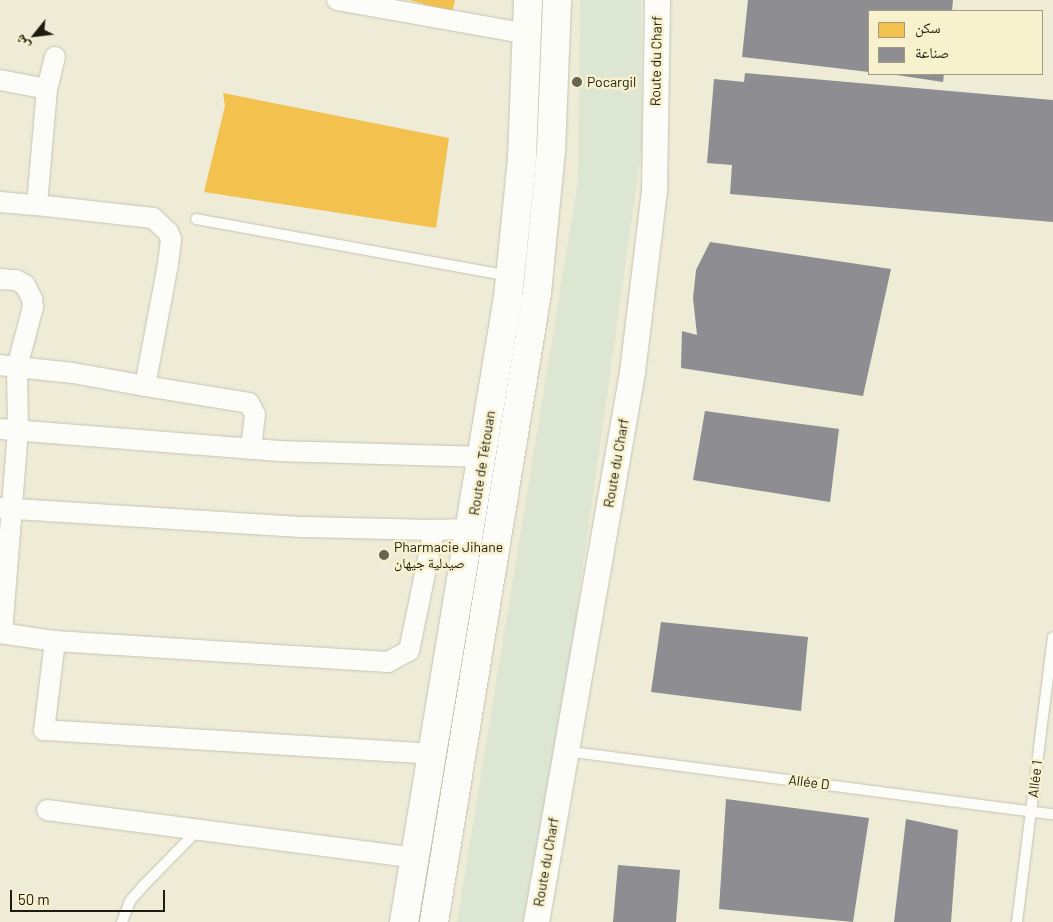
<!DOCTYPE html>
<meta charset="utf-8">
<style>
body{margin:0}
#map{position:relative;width:1053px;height:922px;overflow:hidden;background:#eeebd7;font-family:Barlow,"Noto Naskh Arabic",sans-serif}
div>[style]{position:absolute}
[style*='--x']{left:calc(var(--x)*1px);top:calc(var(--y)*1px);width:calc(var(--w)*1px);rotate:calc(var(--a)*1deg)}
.green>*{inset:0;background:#dce6d2}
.homes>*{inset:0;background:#f2c14e}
.industry>*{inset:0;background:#8d8d92}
.roads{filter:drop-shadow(0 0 1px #c5c3b3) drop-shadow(0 0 1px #c5c3b3)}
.service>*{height:10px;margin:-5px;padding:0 5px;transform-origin:5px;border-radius:5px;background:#fcfcf9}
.minor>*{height:20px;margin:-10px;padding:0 10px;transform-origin:10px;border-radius:10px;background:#fcfcf9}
.tertiary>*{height:25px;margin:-12.5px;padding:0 12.5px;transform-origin:12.5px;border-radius:12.5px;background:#fcfcf9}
.trunk>*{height:28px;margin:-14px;padding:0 14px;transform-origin:14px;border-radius:14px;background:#fcfcf9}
.dots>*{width:14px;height:14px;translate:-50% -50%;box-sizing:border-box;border:2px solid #f7f1ce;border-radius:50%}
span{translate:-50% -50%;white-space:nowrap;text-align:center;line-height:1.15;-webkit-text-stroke:5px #f7f1ce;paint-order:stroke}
.street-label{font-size:14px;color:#1e1c0f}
.poi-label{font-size:14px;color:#1e1c0f}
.left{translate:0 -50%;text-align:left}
.legend{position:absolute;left:868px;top:10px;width:175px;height:65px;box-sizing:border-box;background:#f7f1ce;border:1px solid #a09c82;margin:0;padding:6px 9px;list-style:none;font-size:15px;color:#1e1c0f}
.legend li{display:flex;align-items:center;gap:10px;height:25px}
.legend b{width:25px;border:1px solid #a09c82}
.north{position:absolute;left:10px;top:10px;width:50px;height:50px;-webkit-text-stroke:4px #f7f1ce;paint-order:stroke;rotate:241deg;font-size:14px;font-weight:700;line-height:20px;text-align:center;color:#1e1c0f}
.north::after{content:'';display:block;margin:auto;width:18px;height:22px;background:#1e1c0f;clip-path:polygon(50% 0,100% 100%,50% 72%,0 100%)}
.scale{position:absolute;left:10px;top:890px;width:155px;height:22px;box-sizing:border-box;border:2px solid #1e1c0f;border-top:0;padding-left:6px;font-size:15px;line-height:18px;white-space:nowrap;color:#1e1c0f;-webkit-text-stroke:4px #f7f1ce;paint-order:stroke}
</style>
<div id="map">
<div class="green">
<i style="clip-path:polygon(580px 0,641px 0,642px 145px,573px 638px,523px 922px,457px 922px,578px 181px)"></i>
</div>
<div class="homes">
<i style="clip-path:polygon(409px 0,455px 0,452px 12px)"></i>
<i style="clip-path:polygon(223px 93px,449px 138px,436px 228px,204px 192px,225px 106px)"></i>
</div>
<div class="industry">
<i style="clip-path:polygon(748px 0,953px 0,952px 11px,869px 11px,869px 72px,742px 57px)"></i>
<i style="clip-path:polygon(745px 73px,1053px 100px,1053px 222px,730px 194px,732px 165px,707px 163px,714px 79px,744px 82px)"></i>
<i style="clip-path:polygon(890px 74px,944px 74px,943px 82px)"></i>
<i style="clip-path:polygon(710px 242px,891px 269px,863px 396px,681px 368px,682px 331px,697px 335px,693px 298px,696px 270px)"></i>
<i style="clip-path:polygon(705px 411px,839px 429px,830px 502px,693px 480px)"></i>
<i style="clip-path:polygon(661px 622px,808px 637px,801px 711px,651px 692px)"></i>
<i style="clip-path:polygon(726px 799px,869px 818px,853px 922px,719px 909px)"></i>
<i style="clip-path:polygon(906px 819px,958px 830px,951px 922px,894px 922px)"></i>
<i style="clip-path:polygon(618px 865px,680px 870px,676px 922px,613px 922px)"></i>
</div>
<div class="roads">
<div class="service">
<i style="--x:196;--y:219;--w:318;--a:10.3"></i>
<i style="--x:565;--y:751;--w:492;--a:7.4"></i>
<i style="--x:122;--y:922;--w:22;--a:-69"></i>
<i style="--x:130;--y:901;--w:20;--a:-49"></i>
<i style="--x:143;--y:886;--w:77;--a:-45.5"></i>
<i style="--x:1017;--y:922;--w:287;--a:-82.8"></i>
</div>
<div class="minor">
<i style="--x:337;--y:0;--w:194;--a:10.1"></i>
<i style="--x:0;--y:80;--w:48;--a:10.8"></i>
<i style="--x:0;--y:202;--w:37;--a:5"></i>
<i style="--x:37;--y:205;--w:116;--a:-85.1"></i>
<i style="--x:47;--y:89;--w:33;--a:-76"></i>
<i style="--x:0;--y:279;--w:16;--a:4"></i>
<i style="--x:16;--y:280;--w:10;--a:29"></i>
<i style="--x:25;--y:285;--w:16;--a:63"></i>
<i style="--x:32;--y:299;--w:8;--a:83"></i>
<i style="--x:33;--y:307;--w:62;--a:104.9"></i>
<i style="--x:17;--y:367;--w:56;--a:6.1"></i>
<i style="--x:73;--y:373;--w:73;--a:10.2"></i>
<i style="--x:145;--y:386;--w:124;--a:-79.3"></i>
<i style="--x:168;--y:264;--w:25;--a:-83"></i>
<i style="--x:171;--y:239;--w:8;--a:-113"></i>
<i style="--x:168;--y:232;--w:21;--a:-137"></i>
<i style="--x:153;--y:218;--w:117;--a:-173.6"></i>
<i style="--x:0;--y:365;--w:17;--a:7"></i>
<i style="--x:17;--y:367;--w:63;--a:89.1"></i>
<i style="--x:18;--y:430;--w:204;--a:94.5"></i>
<i style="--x:145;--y:386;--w:105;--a:9.3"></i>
<i style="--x:249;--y:403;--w:13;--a:63"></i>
<i style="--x:255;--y:415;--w:34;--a:97"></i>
<i style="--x:0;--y:429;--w:280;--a:4.5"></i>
<i style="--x:279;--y:451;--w:204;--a:1.7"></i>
<i style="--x:0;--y:508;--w:305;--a:3.6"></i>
<i style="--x:304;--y:527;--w:130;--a:1.3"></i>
<i style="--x:0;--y:633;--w:56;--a:8.3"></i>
<i style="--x:55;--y:641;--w:334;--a:3.6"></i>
<i style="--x:388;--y:662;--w:24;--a:-28"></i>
<i style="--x:409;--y:651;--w:124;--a:-78.3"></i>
<i style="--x:434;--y:530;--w:37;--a:-2"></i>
<i style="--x:55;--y:641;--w:90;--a:97"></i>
<i style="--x:44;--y:730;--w:390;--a:3.5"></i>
<i style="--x:47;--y:810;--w:371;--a:7.4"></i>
</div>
<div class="tertiary">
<i style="--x:536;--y:922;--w:558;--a:-80.1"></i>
<i style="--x:632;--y:372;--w:182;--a:-83.1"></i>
<i style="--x:654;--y:191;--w:191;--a:-89.1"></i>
</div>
<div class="trunk">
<i style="--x:404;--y:922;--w:634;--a:-80.55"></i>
<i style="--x:508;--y:297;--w:140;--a:-84.2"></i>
<i style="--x:522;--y:158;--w:158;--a:-87.8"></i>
<i style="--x:434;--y:922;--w:637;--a:-80.7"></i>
<i style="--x:537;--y:293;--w:143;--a:-84.4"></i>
<i style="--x:551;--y:151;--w:151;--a:-87.7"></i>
</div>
</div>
<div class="dots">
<i style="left:577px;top:82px;background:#676455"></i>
<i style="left:384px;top:555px;background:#676455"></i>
</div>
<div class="street-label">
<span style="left:656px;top:61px;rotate:-89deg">Route du Charf</span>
<span style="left:482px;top:463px;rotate:-81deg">Route de Tétouan</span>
<span style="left:616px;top:463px;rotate:-80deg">Route du Charf</span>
<span style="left:1035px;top:779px;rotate:-83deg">Allée 1</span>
<span style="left:809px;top:782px;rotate:7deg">Allée D</span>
<span style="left:546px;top:862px;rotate:-80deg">Route du Charf</span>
</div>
<div class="poi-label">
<span class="left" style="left:587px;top:82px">Pocargil</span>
<span class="left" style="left:394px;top:555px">Pharmacie Jihane<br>صيدلية جيهان</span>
</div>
<ul class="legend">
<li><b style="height:14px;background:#f2c14e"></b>سكن</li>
<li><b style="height:14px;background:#8d8d92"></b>صناعة</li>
</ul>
<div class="north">ش</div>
<div class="scale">50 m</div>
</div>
